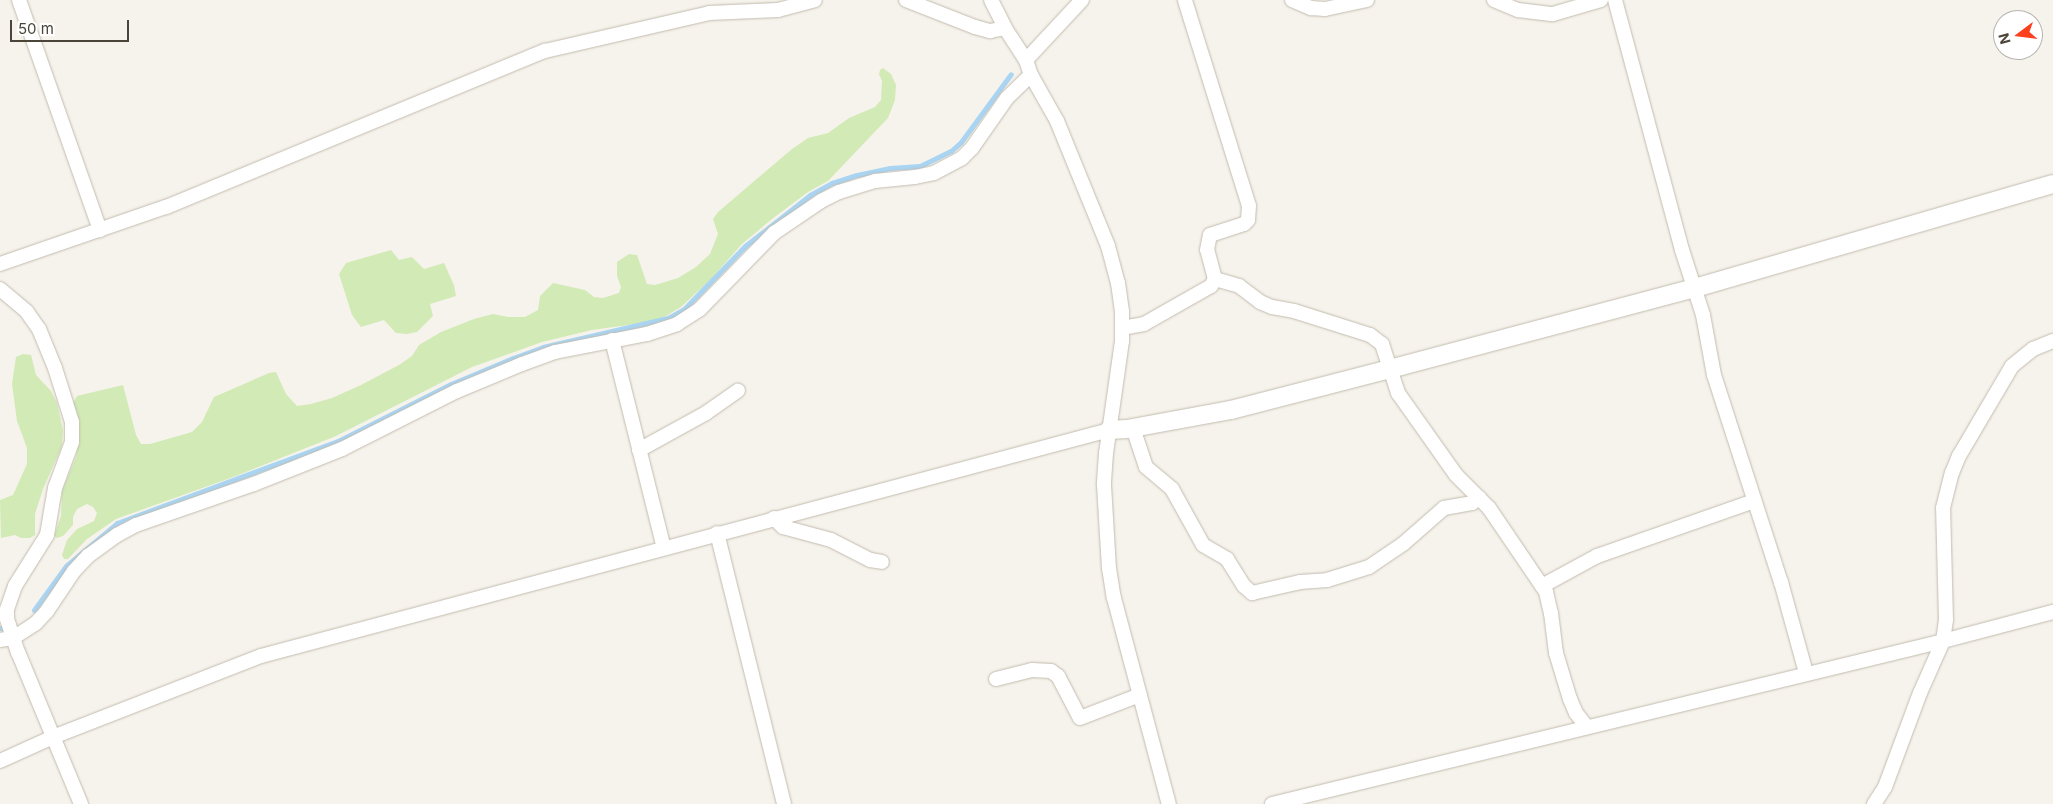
<!DOCTYPE html>
<style>
body{margin:0}
#map{position:relative;width:2053px;height:804px;overflow:hidden;background:#f6f3ec;font-family:Inter,sans-serif}
div>[style]{position:absolute}
[style*='--x']{left:calc(var(--x)*1px);top:calc(var(--y)*1px);width:calc(var(--w)*1px);rotate:calc(var(--a)*1deg)}
.green>*{inset:0;background:#d2eab5}
.stream>*{height:5px;margin:-2.5px;padding:0 2.5px;transform-origin:2.5px;border-radius:2.5px;background:#a9d4f2}
.roads{filter:drop-shadow(0 0 1px #c2bbae) drop-shadow(0 0 1px #c2bbae)}
.minor>*{height:14px;margin:-7px;padding:0 7px;transform-origin:7px;border-radius:7px;background:#fff}
.tertiary>*{height:18px;margin:-9px;padding:0 9px;transform-origin:9px;border-radius:9px;background:#fff}
span{translate:-50% -50%;white-space:nowrap;text-align:center;line-height:1.15;-webkit-text-stroke:4px #fff;paint-order:stroke}
.north{position:absolute;left:1993px;top:10px;width:50px;height:50px;box-sizing:border-box;background:#fff;border:1px solid #b7b4b0;border-radius:50%;rotate:255deg;font-size:14px;font-weight:700;line-height:20px;text-align:center;color:#4b4439}
.north::after{content:'';display:block;margin:auto;width:18px;height:22px;background:#fc3f1d;clip-path:polygon(50% 0,100% 100%,50% 72%,0 100%)}
.scale{position:absolute;left:10px;top:20px;width:119px;height:22px;box-sizing:border-box;border:2px solid #4b4439;border-top:0;padding-left:6px;font-size:15px;line-height:18px;white-space:nowrap;color:#4b4439;-webkit-text-stroke:4px #fff;paint-order:stroke}
</style>
<div id="map">
<div class="green">
<i style="clip-path:polygon(883px 68px,891px 74px,896px 85px,895px 100px,888px 118px,828px 181px,808px 192px,772px 219px,742px 244px,711px 279px,681px 307px,666px 316px,650px 322px,592px 330px,542px 342px,472px 367px,336px 436px,236px 476px,116px 519px,87px 539px,68px 559px,64px 559px,62px 555px,67px 540px,77px 529px,94px 521px,97px 513px,93px 507px,87px 504px,77px 509px,73px 517px,73px 525px,63px 536px,57px 538px,54px 536px,61px 516px,62px 491px,76px 457px,79px 440px,73px 403px,77px 396px,123px 385px,136px 435px,141px 444px,150px 444px,192px 432px,202px 422px,214px 397px,269px 373px,276px 372px,286px 394px,297px 406px,311px 404px,332px 398px,361px 385px,399px 365px,412px 356px,419px 345px,441px 332px,474px 319px,493px 314px,508px 317px,525px 317px,538px 310px,540px 296px,553px 283px,585px 290px,594px 297px,603px 298px,619px 293px,621px 287px,617px 276px,617px 262px,629px 254px,637px 255px,647px 284px,655px 285px,678px 278px,696px 267px,710px 254px,718px 234px,713px 219px,718px 212px,792px 149px,808px 138px,828px 133px,849px 118px,875px 107px,881px 100px,882px 81px,879px 74px,880px 70px)"></i>
<i style="clip-path:polygon(391px 250px,399px 260px,412px 257px,424px 269px,444px 263px,454px 285px,456px 296px,430px 304px,433px 316px,417px 332px,407px 334px,396px 333px,384px 320px,361px 327px,352px 315px,339px 274px,346px 263px)"></i>
<i style="clip-path:polygon(23px 354px,31px 355px,36px 375px,51px 391px,57px 403px,63px 430px,62px 446px,43px 489px,35px 514px,35px 535px,30px 538px,21px 538px,15px 535px,1px 538px,0 500px,13px 495px,27px 464px,27px 448px,17px 421px,12px 384px,16px 357px)"></i>
</div>
<div class="stream">
<i style="--x:34;--y:610;--w:54;--a:-54"></i>
<i style="--x:66;--y:566;--w:67;--a:-40.1"></i>
<i style="--x:117;--y:523;--w:236;--a:-20.4"></i>
<i style="--x:338;--y:441;--w:127;--a:-26.8"></i>
<i style="--x:451;--y:384;--w:67;--a:-22.8"></i>
<i style="--x:513;--y:358;--w:32;--a:-20"></i>
<i style="--x:543;--y:347;--w:128;--a:-13.1"></i>
<i style="--x:668;--y:318;--w:18;--a:-29"></i>
<i style="--x:684;--y:309;--w:88;--a:-45.9"></i>
<i style="--x:745;--y:246;--w:83;--a:-38.1"></i>
<i style="--x:810;--y:195;--w:25;--a:-29"></i>
<i style="--x:832;--y:183;--w:26;--a:-18"></i>
<i style="--x:857;--y:175;--w:34;--a:-12"></i>
<i style="--x:890;--y:168;--w:30;--a:-4"></i>
<i style="--x:920;--y:166;--w:34;--a:-26"></i>
<i style="--x:951;--y:151;--w:13;--a:-42"></i>
<i style="--x:961;--y:142;--w:84;--a:-53.7"></i>
<i style="--x:0;--y:628;--w:1;--a:0"></i>
</div>
<div class="roads">
<div class="minor">
<i style="--x:19;--y:0;--w:244;--a:70.6"></i>
<i style="--x:906;--y:0;--w:74;--a:21.4"></i>
<i style="--x:975;--y:27;--w:16;--a:15"></i>
<i style="--x:990;--y:31;--w:15;--a:-11"></i>
<i style="--x:991;--y:0;--w:31;--a:63"></i>
<i style="--x:1005;--y:28;--w:38;--a:57"></i>
<i style="--x:1026;--y:60;--w:16;--a:72"></i>
<i style="--x:1031;--y:75;--w:53;--a:60.5"></i>
<i style="--x:1057;--y:121;--w:135;--a:67.8"></i>
<i style="--x:1108;--y:246;--w:38;--a:75"></i>
<i style="--x:1118;--y:283;--w:28;--a:82"></i>
<i style="--x:1122;--y:311;--w:30;--a:90"></i>
<i style="--x:1122;--y:341;--w:113;--a:98.1"></i>
<i style="--x:1106;--y:453;--w:32;--a:94"></i>
<i style="--x:1104;--y:485;--w:83;--a:86.6"></i>
<i style="--x:1109;--y:568;--w:30;--a:81"></i>
<i style="--x:1114;--y:598;--w:213;--a:75.1"></i>
<i style="--x:1292;--y:0;--w:21;--a:23"></i>
<i style="--x:1311;--y:8;--w:14;--a:4"></i>
<i style="--x:1325;--y:9;--w:43;--a:-12.1"></i>
<i style="--x:1494;--y:0;--w:26;--a:23"></i>
<i style="--x:1518;--y:10;--w:35;--a:7"></i>
<i style="--x:1553;--y:14;--w:50;--a:-16.3"></i>
<i style="--x:1615;--y:0;--w:259;--a:75"></i>
<i style="--x:1682;--y:250;--w:68;--a:72.1"></i>
<i style="--x:1703;--y:315;--w:61;--a:79.6"></i>
<i style="--x:1714;--y:375;--w:218;--a:72.1"></i>
<i style="--x:1781;--y:582;--w:94;--a:74.6"></i>
<i style="--x:1026;--y:60;--w:82;--a:-47"></i>
<i style="--x:0;--y:264;--w:176;--a:-19"></i>
<i style="--x:166;--y:207;--w:410;--a:-22.4"></i>
<i style="--x:545;--y:51;--w:168;--a:-13"></i>
<i style="--x:709;--y:13;--w:69;--a:-2.5"></i>
<i style="--x:778;--y:10;--w:38;--a:-15"></i>
<i style="--x:1215;--y:279;--w:25;--a:16"></i>
<i style="--x:1239;--y:286;--w:26;--a:37"></i>
<i style="--x:1260;--y:302;--w:13;--a:23"></i>
<i style="--x:1272;--y:307;--w:22;--a:10"></i>
<i style="--x:1294;--y:311;--w:80;--a:17.5"></i>
<i style="--x:1370;--y:335;--w:15;--a:37"></i>
<i style="--x:1382;--y:344;--w:52;--a:71.9"></i>
<i style="--x:1398;--y:393;--w:100;--a:54.7"></i>
<i style="--x:1456;--y:475;--w:47;--a:45"></i>
<i style="--x:1489;--y:508;--w:102;--a:55.8"></i>
<i style="--x:1546;--y:592;--w:22;--a:77"></i>
<i style="--x:1551;--y:613;--w:40;--a:82.9"></i>
<i style="--x:1556;--y:653;--w:48;--a:73.1"></i>
<i style="--x:1570;--y:699;--w:15;--a:67"></i>
<i style="--x:1576;--y:713;--w:18;--a:52"></i>
<i style="--x:0;--y:289;--w:35;--a:40"></i>
<i style="--x:27;--y:312;--w:21;--a:55"></i>
<i style="--x:39;--y:329;--w:42;--a:67.7"></i>
<i style="--x:55;--y:368;--w:57;--a:72.5"></i>
<i style="--x:72;--y:422;--w:20;--a:90"></i>
<i style="--x:72;--y:442;--w:49;--a:110.3"></i>
<i style="--x:55;--y:488;--w:48;--a:99.7"></i>
<i style="--x:47;--y:535;--w:60;--a:122.1"></i>
<i style="--x:15;--y:586;--w:24;--a:109"></i>
<i style="--x:7;--y:609;--w:10;--a:90"></i>
<i style="--x:7;--y:619;--w:35;--a:72"></i>
<i style="--x:18;--y:652;--w:165;--a:67.5"></i>
<i style="--x:1122;--y:328;--w:22;--a:-10"></i>
<i style="--x:1144;--y:324;--w:77;--a:-29.6"></i>
<i style="--x:1211;--y:286;--w:8;--a:-60"></i>
<i style="--x:1215;--y:279;--w:30;--a:-105"></i>
<i style="--x:1207;--y:250;--w:15;--a:-79"></i>
<i style="--x:1210;--y:235;--w:36;--a:-18"></i>
<i style="--x:1244;--y:224;--w:6;--a:-45"></i>
<i style="--x:1248;--y:220;--w:14;--a:-86"></i>
<i style="--x:1249;--y:206;--w:216;--a:-107.3"></i>
<i style="--x:612;--y:340;--w:214;--a:76"></i>
<i style="--x:1133;--y:428;--w:41;--a:71.6"></i>
<i style="--x:1146;--y:467;--w:34;--a:40"></i>
<i style="--x:1172;--y:489;--w:64;--a:61"></i>
<i style="--x:1203;--y:545;--w:28;--a:30"></i>
<i style="--x:1227;--y:559;--w:32;--a:58"></i>
<i style="--x:1244;--y:586;--w:11;--a:41"></i>
<i style="--x:1252;--y:593;--w:49;--a:-12.9"></i>
<i style="--x:1300;--y:582;--w:27;--a:-4"></i>
<i style="--x:1327;--y:580;--w:44;--a:-17.2"></i>
<i style="--x:1369;--y:567;--w:41;--a:-34.1"></i>
<i style="--x:1403;--y:544;--w:55;--a:-41.3"></i>
<i style="--x:1444;--y:508;--w:28;--a:-10"></i>
<i style="--x:1472;--y:503;--w:9;--a:-36"></i>
<i style="--x:639;--y:450;--w:77;--a:-28.9"></i>
<i style="--x:706;--y:413;--w:39;--a:-35"></i>
<i style="--x:774;--y:518;--w:13;--a:45"></i>
<i style="--x:783;--y:527;--w:50;--a:15.2"></i>
<i style="--x:831;--y:540;--w:44;--a:27.1"></i>
<i style="--x:870;--y:560;--w:12;--a:9"></i>
<i style="--x:717;--y:533;--w:279;--a:76.1"></i>
<i style="--x:1542;--y:586;--w:63;--a:-28.6"></i>
<i style="--x:1597;--y:556;--w:166;--a:-19.3"></i>
<i style="--x:0;--y:640;--w:13;--a:-9"></i>
<i style="--x:13;--y:638;--w:27;--a:-33"></i>
<i style="--x:36;--y:623;--w:16;--a:-47"></i>
<i style="--x:47;--y:611;--w:48;--a:-56"></i>
<i style="--x:74;--y:571;--w:21;--a:-47"></i>
<i style="--x:88;--y:556;--w:36;--a:-36"></i>
<i style="--x:117;--y:535;--w:21;--a:-28"></i>
<i style="--x:136;--y:525;--w:125;--a:-19.2"></i>
<i style="--x:254;--y:484;--w:95;--a:-21.7"></i>
<i style="--x:342;--y:449;--w:129;--a:-26.8"></i>
<i style="--x:457;--y:391;--w:70;--a:-22.6"></i>
<i style="--x:522;--y:364;--w:35;--a:-20"></i>
<i style="--x:555;--y:352;--w:94;--a:-11.1"></i>
<i style="--x:647;--y:334;--w:32;--a:-18"></i>
<i style="--x:677;--y:324;--w:27;--a:-33"></i>
<i style="--x:700;--y:309;--w:106;--a:-45.8"></i>
<i style="--x:774;--y:233;--w:57;--a:-34.2"></i>
<i style="--x:821;--y:201;--w:20;--a:-27"></i>
<i style="--x:839;--y:192;--w:38;--a:-17"></i>
<i style="--x:875;--y:181;--w:40;--a:-5.7"></i>
<i style="--x:915;--y:177;--w:19;--a:-12"></i>
<i style="--x:934;--y:173;--w:32;--a:-28"></i>
<i style="--x:962;--y:158;--w:14;--a:-45"></i>
<i style="--x:972;--y:148;--w:61;--a:-55"></i>
<i style="--x:1007;--y:98;--w:33;--a:-44"></i>
<i style="--x:996;--y:679;--w:37;--a:-14"></i>
<i style="--x:1032;--y:670;--w:19;--a:3"></i>
<i style="--x:1051;--y:671;--w:9;--a:36"></i>
<i style="--x:1058;--y:676;--w:47;--a:62.4"></i>
<i style="--x:1080;--y:718;--w:64;--a:-21"></i>
<i style="--x:0;--y:761;--w:58;--a:-24.4"></i>
<i style="--x:53;--y:737;--w:223;--a:-21.3"></i>
<i style="--x:261;--y:656;--w:878;--a:-14.92"></i>
<i style="--x:1272;--y:804;--w:691;--a:-13.65"></i>
<i style="--x:1943;--y:641;--w:114;--a:-14.8"></i>
<i style="--x:1874;--y:804;--w:20;--a:-57"></i>
<i style="--x:1885;--y:787;--w:100;--a:-69.6"></i>
<i style="--x:1920;--y:693;--w:57;--a:-66.1"></i>
<i style="--x:1943;--y:641;--w:21;--a:-82"></i>
<i style="--x:1946;--y:620;--w:112;--a:-91.5"></i>
<i style="--x:1943;--y:508;--w:36;--a:-76"></i>
<i style="--x:1952;--y:473;--w:18;--a:-68"></i>
<i style="--x:1959;--y:456;--w:104;--a:-59.5"></i>
<i style="--x:2012;--y:366;--w:27;--a:-39"></i>
<i style="--x:2033;--y:349;--w:22;--a:-22"></i>
</div>
<div class="tertiary">
<i style="--x:1109;--y:430;--w:18;--a:-3"></i>
<i style="--x:1127;--y:429;--w:106;--a:-10.4"></i>
<i style="--x:1231;--y:410;--w:164;--a:-14.5"></i>
<i style="--x:1390;--y:369;--w:316;--a:-14.9"></i>
<i style="--x:1695;--y:288;--w:373;--a:-16.2"></i>
</div>
</div>
<div class="north">N</div>
<div class="scale">50 m</div>
</div>
